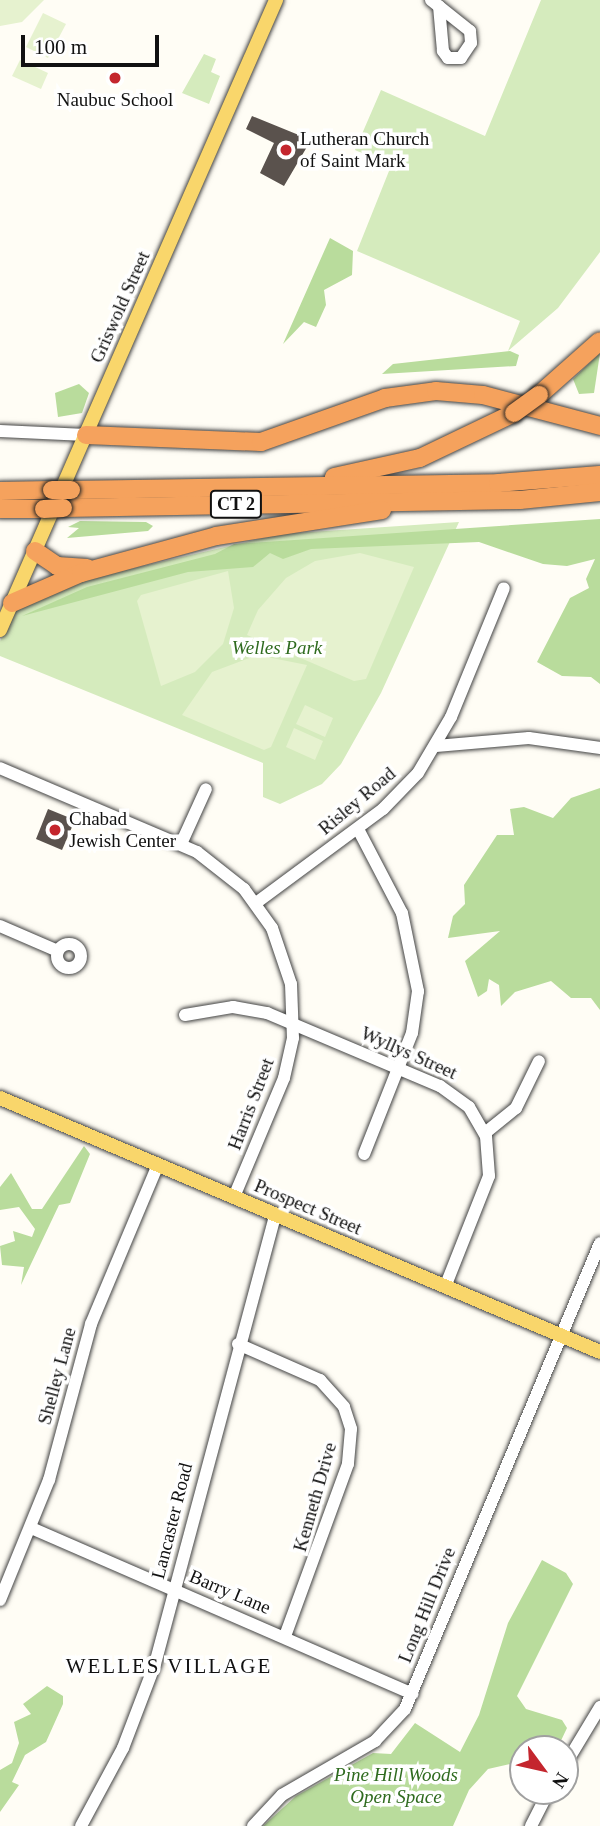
<!DOCTYPE html>
<style>
body{margin:0}
#map{position:relative;width:600px;height:1826px;overflow:hidden;background:#fffdf5;font-family:Georgia,serif}
div>[style]{position:absolute}
[style*='--x']{left:calc(var(--x)*1px);top:calc(var(--y)*1px);width:calc(var(--w)*1px);rotate:calc(var(--a)*1deg)}
.green>*{inset:0;background:#d5ebbd}
.forest>*{inset:0;background:#b9dc9c}
.pitch>*{inset:0;background:#e6f2cf}
.building>*{inset:0;background:#5a524d}
.roads{filter:drop-shadow(0 0 2px #444) drop-shadow(0 0 2px #444)}
.minor>*{height:12px;margin:-6px;padding:0 6px;transform-origin:6px;border-radius:6px;background:#fff}
.minor>.ring{margin:-6px;padding:0;box-sizing:content-box;background:none;border:12px solid #fff;border-radius:50%}
.major>*{height:14px;margin:-7px;padding:0 7px;transform-origin:7px;border-radius:7px;background:#f9d66b}
.highway>*{height:18px;margin:-9px;padding:0 9px;transform-origin:9px;border-radius:9px;background:#f5a25d}
.bridges{filter:drop-shadow(0 0 2px #222) drop-shadow(0 0 2px #222)}
.highway-bridge>*{height:18px;margin:-9px;padding:0 9px;transform-origin:9px;border-radius:9px;background:#f5a25d}
.dots>*{width:19px;height:19px;translate:-50% -50%;box-sizing:border-box;border:4px solid #fff;border-radius:50%}
span{translate:-50% -50%;white-space:nowrap;text-align:center;line-height:1.15;-webkit-text-stroke:7px #fff;paint-order:stroke}
.shield-label span{padding:2px 5px;background:#fff;border:2px solid;border-radius:5px;-webkit-text-stroke-width:0}
.shield-label{font-size:18px;color:#111;font-weight:700}
.poi-label{font-size:19px;color:#111}
.left{translate:0 -50%;text-align:left}
.street-label{font-size:19px;color:#111}
.park-label{font-size:19px;color:#2f6b1f;font-style:italic}
.neighbourhood-label{font-size:21px;color:#111;letter-spacing:2px}
.north{position:absolute;left:509px;top:1735px;width:70px;height:70px;box-sizing:border-box;background:#fff;border:2px solid #a0a0a0;border-radius:50%;rotate:123deg;font-size:19px;font-weight:700;line-height:28px;text-align:center;color:#111}
.north::after{content:'';display:block;margin:auto;width:24px;height:32px;background:#c4262e;clip-path:polygon(50% 0,100% 100%,50% 72%,0 100%)}
.scale{position:absolute;left:21px;top:35px;width:138px;height:32px;box-sizing:border-box;border:4px solid #111;border-top:0;padding-left:9px;font-size:21px;line-height:24px;white-space:nowrap;color:#111;-webkit-text-stroke:5px #fff;paint-order:stroke}
</style>
<div id="map">
<div class="green">
<i style="clip-path:polygon(541px 0,600px 0,600px 252px,558px 308px,508px 351px,520px 321px,357px 251px,391px 166px,355px 150px,381px 90px,485px 136px)"></i>
<i style="clip-path:polygon(204px 54px,216px 59px,211px 72px,220px 76px,209px 104px,182px 93px)"></i>
<i style="clip-path:polygon(459px 522px,381px 693px,341px 764px,322px 784px,280px 804px,263px 797px,263px 763px,0 656px,0 641px,16px 605px,49px 588px,281px 534px)"></i>
</div>
<div class="forest">
<i style="clip-path:polygon(330px 238px,353px 251px,352px 275px,324px 290px,326px 305px,316px 327px,304px 322px,283px 344px)"></i>
<i style="clip-path:polygon(510px 351px,519px 355px,516px 366px,382px 374px,393px 364px)"></i>
<i style="clip-path:polygon(600px 353px,594px 393px,579px 394px,573px 379px)"></i>
<i style="clip-path:polygon(79px 384px,89px 393px,82px 413px,58px 417px,55px 393px)"></i>
<i style="clip-path:polygon(600px 519px,600px 684px,591px 677px,562px 676px,537px 662px,570px 598px,589px 588px,586px 579px,595px 559px,567px 566px,543px 564px,479px 542px,311px 549px,283px 559px,270px 553px,253px 567px,188px 572px,22px 616px,87px 587px,215px 554px,234px 544px)"></i>
<i style="clip-path:polygon(80px 521px,146px 522px,153px 526px,148px 531px,67px 538px,79px 528px,68px 527px)"></i>
<i style="clip-path:polygon(600px 788px,600px 1010px,591px 998px,571px 998px,551px 981px,515px 992px,501px 1006px,499px 985px,489px 979px,487px 991px,478px 997px,465px 961px,500px 931px,448px 938px,453px 916px,465px 904px,464px 885px,497px 835px,514px 835px,510px 809px,524px 807px,553px 818px,571px 798px)"></i>
<i style="clip-path:polygon(84px 1146px,90px 1154px,70px 1203px,59px 1205px,21px 1285px,24px 1267px,2px 1265px,0 1246px,15px 1241px,13px 1231px,32px 1237px,35px 1229px,19px 1207px,0 1210px,0 1187px,11px 1173px,32px 1209px,42px 1209px)"></i>
<i style="clip-path:polygon(542px 1560px,566px 1573px,573px 1584px,517px 1696px,526px 1709px,562px 1720px,567px 1728px,557px 1749px,523px 1749px,523px 1761px,488px 1769px,469px 1790px,453px 1826px,263px 1826px,296px 1796px,373px 1753px,391px 1754px,415px 1723px,460px 1752px,479px 1715px,508px 1623px)"></i>
<i style="clip-path:polygon(47px 1686px,63px 1696px,63px 1704px,46px 1742px,25px 1755px,12px 1782px,19px 1785px,0 1812px,0 1770px,12px 1763px,19px 1743px,14px 1722px,31px 1714px,23px 1704px)"></i>
</div>
<div class="pitch">
<i style="clip-path:polygon(0 0,44px 0,22px 22px,0 26px)"></i>
<i style="clip-path:polygon(43px 13px,66px 24px,48px 58px,26px 47px)"></i>
<i style="clip-path:polygon(20px 60px,48px 73px,41px 89px,12px 76px)"></i>
<i style="clip-path:polygon(360px 553px,414px 567px,366px 679px,354px 681px,247px 635px,258px 610px,286px 578px,315px 561px)"></i>
<i style="clip-path:polygon(228px 571px,234px 608px,223px 644px,195px 672px,161px 686px,137px 601px,141px 595px)"></i>
<i style="clip-path:polygon(257px 655px,307px 665px,271px 747px,264px 750px,182px 715px,212px 672px)"></i>
<i style="clip-path:polygon(305px 705px,333px 718px,325px 737px,296px 724px)"></i>
<i style="clip-path:polygon(294px 728px,323px 741px,315px 760px,286px 747px)"></i>
</div>
<div class="building">
<i style="clip-path:polygon(252px 116px,311px 140px,284px 186px,260px 173px,274px 143px,246px 129px)"></i>
<i style="clip-path:polygon(48px 809px,75px 820px,62px 850px,36px 839px)"></i>
</div>
<div class="roads">
<div class="minor">
<i style="--x:431;--y:0;--w:50;--a:38.5"></i>
<i style="--x:470;--y:31;--w:12;--a:85"></i>
<i style="--x:471;--y:43;--w:18;--a:124"></i>
<i style="--x:461;--y:58;--w:13;--a:180"></i>
<i style="--x:448;--y:58;--w:9;--a:-126"></i>
<i style="--x:443;--y:51;--w:45;--a:-95.1"></i>
<i style="--x:0;--y:431;--w:86;--a:2.7"></i>
<i style="--x:436;--y:746;--w:93;--a:-4.9"></i>
<i style="--x:529;--y:738;--w:72;--a:8"></i>
<i style="--x:0;--y:768;--w:214;--a:23.1"></i>
<i style="--x:197;--y:852;--w:60;--a:38.2"></i>
<i style="--x:244;--y:889;--w:48;--a:54.3"></i>
<i style="--x:272;--y:928;--w:59;--a:71.3"></i>
<i style="--x:291;--y:984;--w:54;--a:87.9"></i>
<i style="--x:293;--y:1038;--w:41;--a:102.7"></i>
<i style="--x:284;--y:1078;--w:129;--a:112.8"></i>
<i style="--x:358;--y:829;--w:95;--a:62.4"></i>
<i style="--x:402;--y:913;--w:80;--a:78.4"></i>
<i style="--x:418;--y:991;--w:42;--a:98.1"></i>
<i style="--x:412;--y:1033;--w:130;--a:111.6"></i>
<i style="--x:181;--y:844;--w:60;--a:-65.6"></i>
<i style="--x:256;--y:903;--w:158;--a:-36.5"></i>
<i style="--x:383;--y:809;--w:50;--a:-45.8"></i>
<i style="--x:418;--y:773;--w:65;--a:-59.5"></i>
<i style="--x:451;--y:717;--w:139;--a:-67.7"></i>
<i style="--x:0;--y:926;--w:63;--a:23.3"></i>
<i class="ring" style="left:57px;top:944px;width:12px;height:12px"></i>
<i style="--x:185;--y:1015;--w:49;--a:-9.5"></i>
<i style="--x:233;--y:1007;--w:35;--a:10"></i>
<i style="--x:267;--y:1013;--w:188;--a:22.9"></i>
<i style="--x:440;--y:1086;--w:36;--a:36"></i>
<i style="--x:469;--y:1107;--w:34;--a:60"></i>
<i style="--x:486;--y:1136;--w:40;--a:85.7"></i>
<i style="--x:489;--y:1176;--w:119;--a:111.6"></i>
<i style="--x:485;--y:1133;--w:40;--a:-39"></i>
<i style="--x:516;--y:1108;--w:52;--a:-63.9"></i>
<i style="--x:238;--y:1344;--w:90;--a:23.7"></i>
<i style="--x:320;--y:1380;--w:36;--a:48"></i>
<i style="--x:344;--y:1407;--w:23;--a:72"></i>
<i style="--x:351;--y:1429;--w:35;--a:95"></i>
<i style="--x:348;--y:1464;--w:183;--a:110.1"></i>
<i style="--x:31;--y:1528;--w:416;--a:23.5"></i>
<i style="--x:0;--y:1600;--w:130;--a:-67.8"></i>
<i style="--x:49;--y:1480;--w:162;--a:-74.9"></i>
<i style="--x:91;--y:1324;--w:173;--a:-67.2"></i>
<i style="--x:565;--y:1765;--w:68;--a:-58.9"></i>
<i style="--x:81;--y:1826;--w:89;--a:-61.7"></i>
<i style="--x:123;--y:1748;--w:90;--a:-69.1"></i>
<i style="--x:155;--y:1664;--w:465;--a:-75"></i>
<i style="--x:253;--y:1826;--w:42;--a:-46.9"></i>
<i style="--x:282;--y:1795;--w:108;--a:-30.1"></i>
<i style="--x:375;--y:1741;--w:44;--a:-46.8"></i>
<i style="--x:405;--y:1709;--w:505;--a:-67.29"></i>
<i style="--x:531;--y:1826;--w:39;--a:-63"></i>
</div>
<div class="major">
<i style="--x:0;--y:630;--w:688;--a:-66.34"></i>
<i style="--x:0;--y:1098;--w:652;--a:22.94"></i>
</div>
<div class="highway">
<i style="--x:539;--y:395;--w:81;--a:-41.5"></i>
<i style="--x:86;--y:435;--w:175;--a:2.3"></i>
<i style="--x:261;--y:442;--w:132;--a:-19.5"></i>
<i style="--x:385;--y:398;--w:51;--a:-7.8"></i>
<i style="--x:436;--y:391;--w:47;--a:4.9"></i>
<i style="--x:483;--y:395;--w:121;--a:14.8"></i>
<i style="--x:334;--y:477;--w:88;--a:-12.5"></i>
<i style="--x:420;--y:458;--w:104;--a:-25.6"></i>
<i style="--x:71;--y:490;--w:427;--a:-0.9"></i>
<i style="--x:498;--y:483;--w:102;--a:-4.5"></i>
<i style="--x:0;--y:491;--w:52;--a:-1.1"></i>
<i style="--x:63;--y:508;--w:457;--a:-1"></i>
<i style="--x:520;--y:500;--w:80;--a:-5.7"></i>
<i style="--x:0;--y:509;--w:44;--a:0"></i>
<i style="--x:35;--y:551;--w:27;--a:34"></i>
<i style="--x:57;--y:566;--w:30;--a:4"></i>
<i style="--x:12;--y:603;--w:75;--a:-23.5"></i>
<i style="--x:81;--y:573;--w:140;--a:-15.3"></i>
<i style="--x:216;--y:536;--w:168;--a:-8.9"></i>
</div>
</div>
<div class="bridges">
<div class="highway-bridge">
<i style="--x:514;--y:413;--w:31;--a:-36"></i>
<i style="--x:52;--y:490;--w:19;--a:0"></i>
<i style="--x:44;--y:509;--w:19;--a:-3"></i>
</div>
</div>
<div class="dots">
<i style="left:115px;top:78px;background:#c4262e"></i>
<i style="left:286px;top:150px;background:#c4262e"></i>
<i style="left:55px;top:830px;background:#c4262e"></i>
</div>
<div class="shield-label">
<span style="left:236px;top:504px">CT 2</span>
</div>
<div class="poi-label">
<span style="left:115px;top:100px">Naubuc School</span>
<span class="left" style="left:300px;top:150px">Lutheran Church<br>of Saint Mark</span>
<span class="left" style="left:69px;top:830px">Chabad<br>Jewish Center</span>
</div>
<div class="street-label">
<span style="left:120px;top:307px;rotate:-66deg">Griswold Street</span>
<span style="left:357px;top:801px;rotate:-40deg">Risley Road</span>
<span style="left:409px;top:1053px;rotate:24deg">Wyllys Street</span>
<span style="left:251px;top:1104px;rotate:-69deg">Harris Street</span>
<span style="left:308px;top:1207px;rotate:23deg">Prospect Street</span>
<span style="left:57px;top:1376px;rotate:-75deg">Shelley Lane</span>
<span style="left:315px;top:1497px;rotate:-74deg">Kenneth Drive</span>
<span style="left:172px;top:1521px;rotate:-76deg">Lancaster Road</span>
<span style="left:230px;top:1592px;rotate:23deg">Barry Lane</span>
<span style="left:427px;top:1605px;rotate:-68deg">Long Hill Drive</span>
</div>
<div class="park-label">
<span style="left:277px;top:648px">Welles Park</span>
<span style="left:396px;top:1786px">Pine Hill Woods<br>Open Space</span>
</div>
<div class="neighbourhood-label">
<span style="left:169px;top:1666px">WELLES VILLAGE</span>
</div>
<div class="north">N</div>
<div class="scale">100 m</div>
</div>
